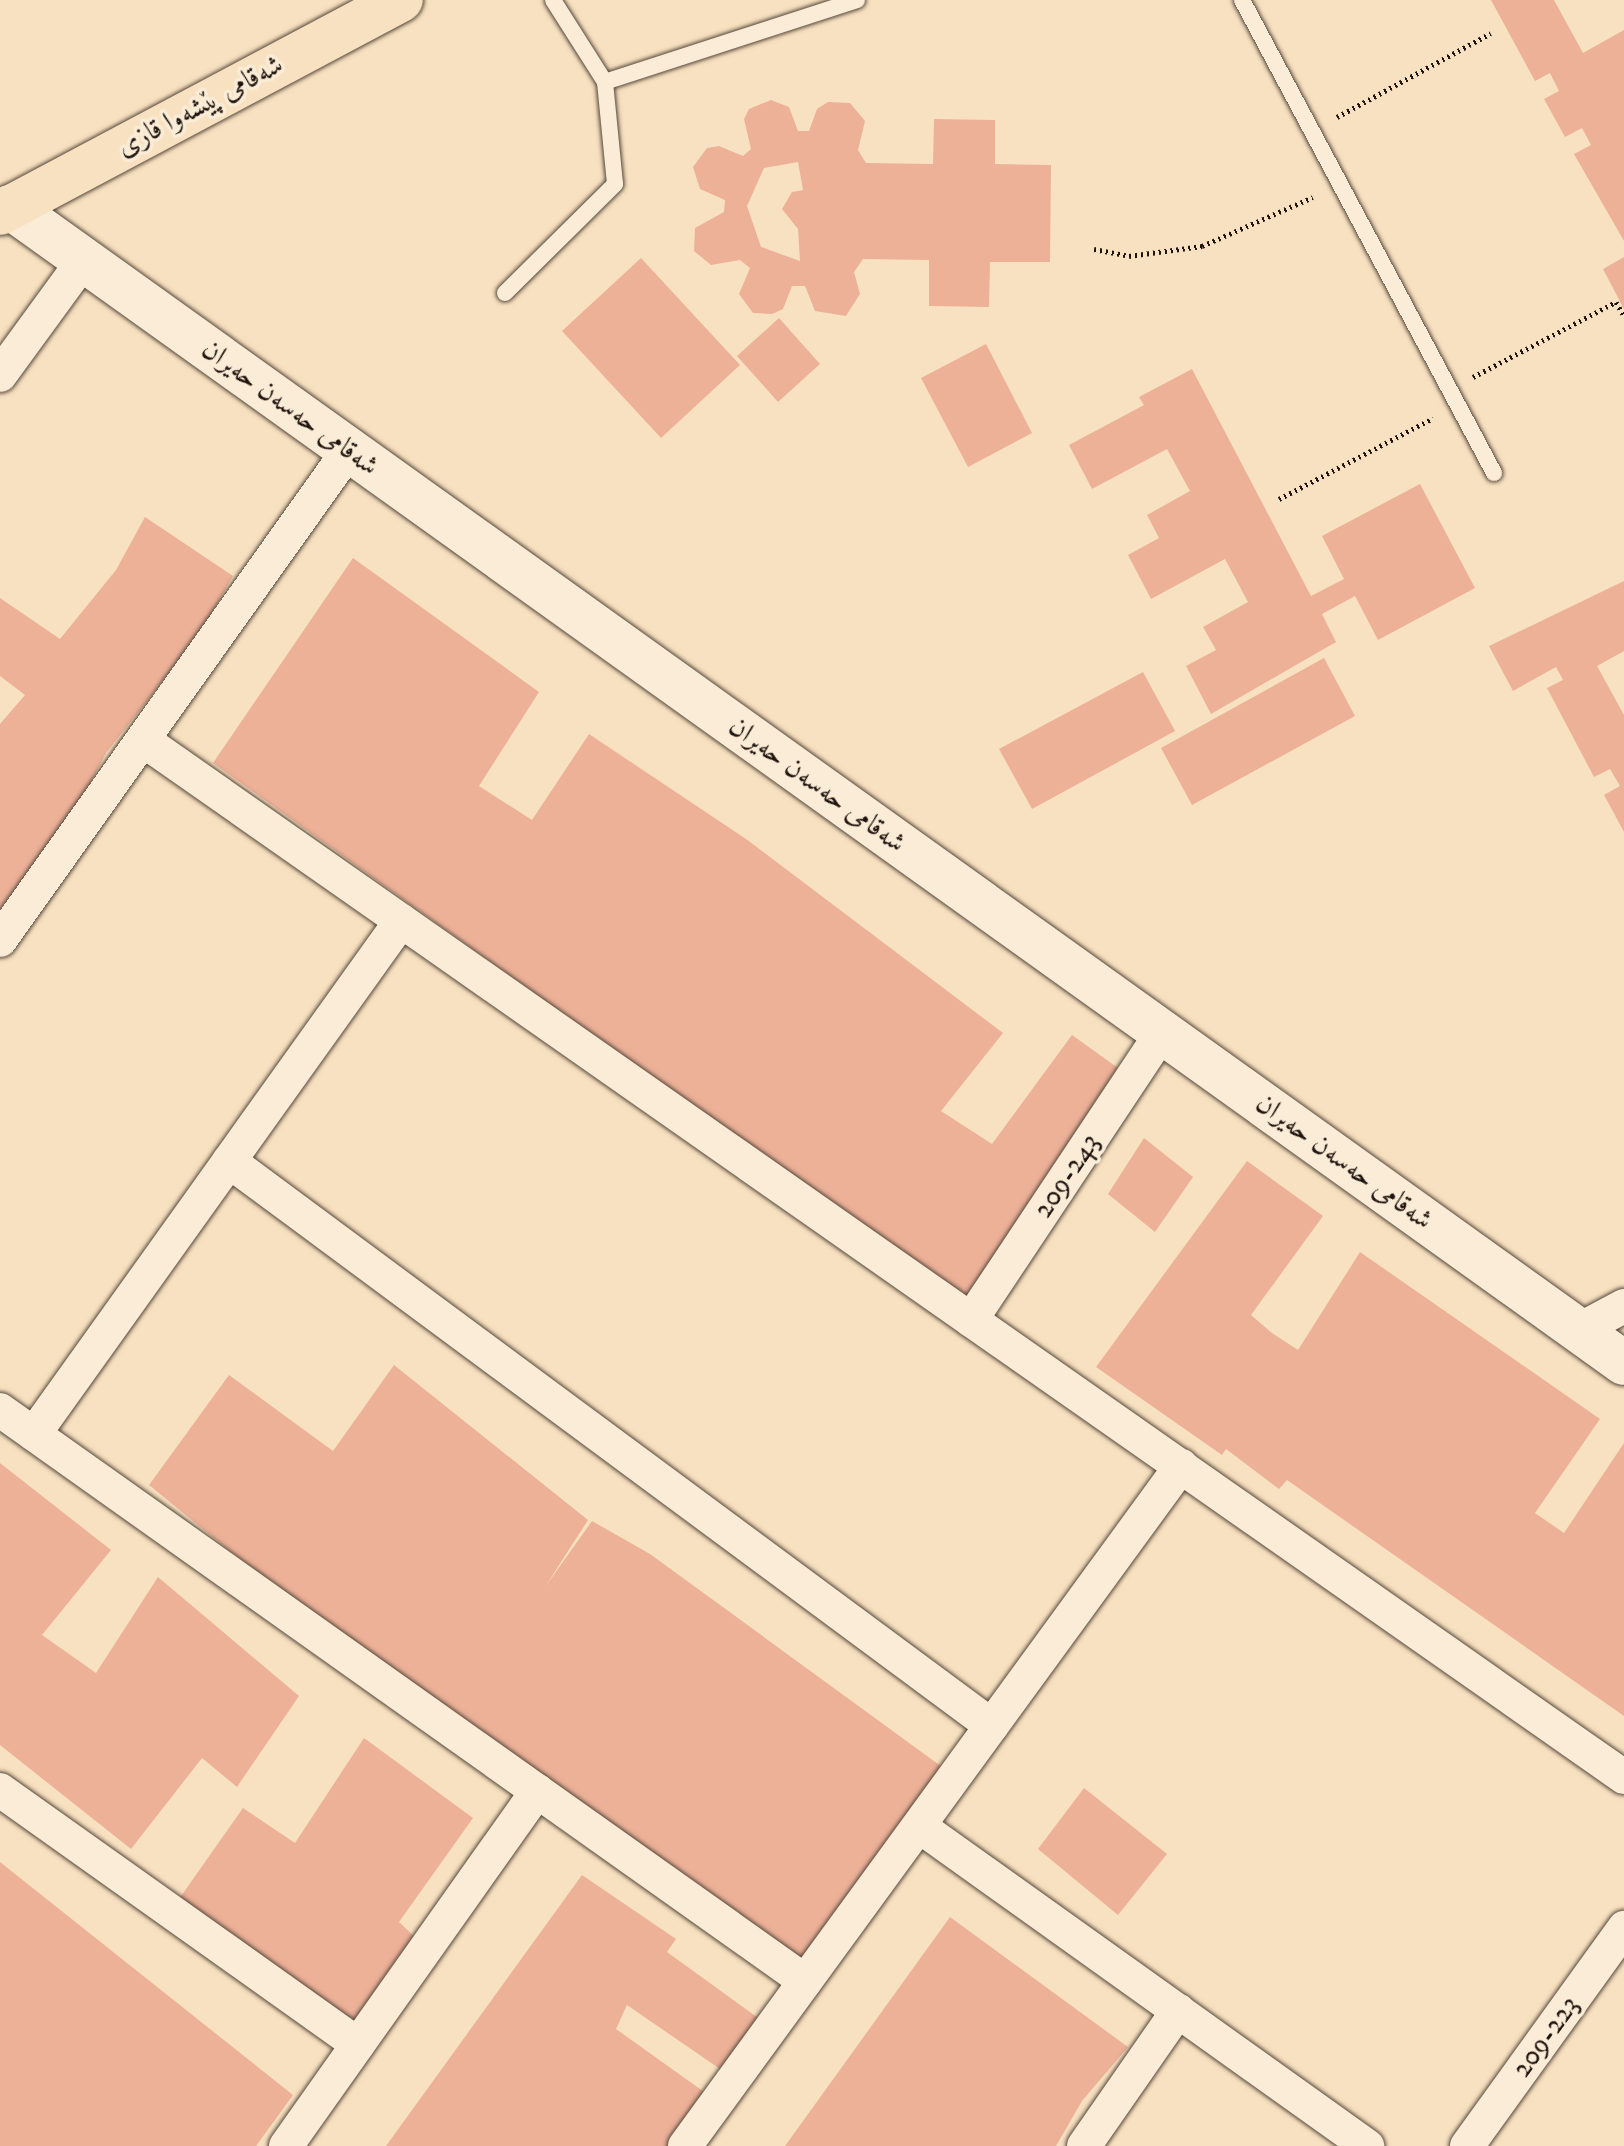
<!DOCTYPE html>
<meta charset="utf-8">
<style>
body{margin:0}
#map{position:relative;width:1624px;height:2146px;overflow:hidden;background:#f8e1c0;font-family:"IM FELL DW Pica",Amiri,serif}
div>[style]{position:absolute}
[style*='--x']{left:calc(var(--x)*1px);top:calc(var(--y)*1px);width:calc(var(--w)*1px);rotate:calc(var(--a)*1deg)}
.building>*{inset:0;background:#edb198}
.path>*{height:5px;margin-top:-2.5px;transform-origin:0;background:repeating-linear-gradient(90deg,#1f140e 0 2px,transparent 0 6px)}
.roads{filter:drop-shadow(0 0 2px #55473a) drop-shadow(0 0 2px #55473a)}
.lane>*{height:16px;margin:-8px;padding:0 8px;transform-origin:8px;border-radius:8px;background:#faecd6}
.street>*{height:34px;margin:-17px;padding:0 17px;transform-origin:17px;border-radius:17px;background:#faecd6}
.secondary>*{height:44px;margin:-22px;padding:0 22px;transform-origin:22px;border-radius:22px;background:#faecd6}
.highway>*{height:44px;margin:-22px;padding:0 22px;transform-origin:22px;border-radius:22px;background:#f8e1c0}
span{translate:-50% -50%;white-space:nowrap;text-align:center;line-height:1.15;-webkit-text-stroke:7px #faecd6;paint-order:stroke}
.street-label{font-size:28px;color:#1f140e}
</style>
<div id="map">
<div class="building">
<i style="clip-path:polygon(1491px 0,1554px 0,1583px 53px,1624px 30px,1624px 241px,1574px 154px,1591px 145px,1582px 128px,1565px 137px,1544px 99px,1559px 91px,1550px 73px,1535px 81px)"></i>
<i style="clip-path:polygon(evenodd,771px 100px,789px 107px,798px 131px,809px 131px,817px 109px,828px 102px,850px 103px,865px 121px,858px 150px,866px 163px,933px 164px,934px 119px,995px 120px,995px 164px,1051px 165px,1050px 262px,990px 262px,989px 307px,929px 306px,929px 260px,863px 259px,854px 272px,860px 294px,846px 316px,815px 311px,805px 286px,792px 286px,783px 309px,772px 314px,753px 313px,739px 294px,750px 268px,740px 260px,711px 265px,694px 251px,695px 228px,724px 212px,725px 200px,700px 189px,693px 167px,707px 148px,719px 146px,743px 156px,751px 149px,744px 119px,749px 109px,771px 100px,798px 162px,803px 190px,792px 192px,782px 209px,798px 229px,800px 261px,761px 247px,747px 206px,764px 168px,798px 162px)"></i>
<i style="clip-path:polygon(1624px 257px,1624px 309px,1603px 269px)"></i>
<i style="clip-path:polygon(641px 258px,740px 365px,661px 438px,562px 331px)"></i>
<i style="clip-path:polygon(779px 318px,820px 364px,778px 402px,737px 356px)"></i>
<i style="clip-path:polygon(986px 344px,1032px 433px,968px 467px,921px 378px)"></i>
<i style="clip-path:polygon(1192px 369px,1311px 596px,1344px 579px,1322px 536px,1420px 484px,1475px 588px,1378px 640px,1355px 596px,1322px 614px,1336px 642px,1211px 714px,1186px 666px,1216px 650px,1203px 627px,1248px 602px,1225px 559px,1151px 599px,1128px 555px,1159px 538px,1147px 515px,1190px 491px,1167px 449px,1092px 489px,1069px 445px,1144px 405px,1139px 397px)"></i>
<i style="clip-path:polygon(145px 517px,233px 576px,201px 632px,106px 753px,75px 812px,0 910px,0 724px,25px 695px,0 676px,0 598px,60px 639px,116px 570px)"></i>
<i style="clip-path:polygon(353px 558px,539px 692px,479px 786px,532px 820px,589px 734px,746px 839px,1003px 1033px,941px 1111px,992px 1144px,1072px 1035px,1125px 1073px,963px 1300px,213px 763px)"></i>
<i style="clip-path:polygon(1624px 581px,1624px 651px,1597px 666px,1624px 715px,1624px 832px,1604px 795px,1620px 786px,1610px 769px,1594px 777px,1547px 688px,1563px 680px,1556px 667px,1513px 691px,1489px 646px)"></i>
<i style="clip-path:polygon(1324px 658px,1355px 716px,1192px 805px,1161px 748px)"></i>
<i style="clip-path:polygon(1143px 672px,1175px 731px,1032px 809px,999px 749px)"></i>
<i style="clip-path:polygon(1144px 1138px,1193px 1177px,1155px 1232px,1108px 1194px)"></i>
<i style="clip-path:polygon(1247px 1161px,1323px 1216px,1251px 1315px,1272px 1333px,1298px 1350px,1360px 1252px,1600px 1419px,1535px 1513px,1564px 1533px,1624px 1443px,1624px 1716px,1287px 1480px,1279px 1489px,1226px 1449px,1222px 1455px,1096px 1367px)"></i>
<i style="clip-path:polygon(394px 1365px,588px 1520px,545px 1587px,592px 1521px,650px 1554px,949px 1772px,810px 1972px,253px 1570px,149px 1485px,229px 1375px,333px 1451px)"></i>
<i style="clip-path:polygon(0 1463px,111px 1550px,42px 1635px,96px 1673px,158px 1577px,299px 1696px,237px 1787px,202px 1758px,131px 1849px,0 1745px)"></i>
<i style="clip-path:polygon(364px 1738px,473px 1818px,399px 1922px,418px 1940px,352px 2032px,179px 1899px,243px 1808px,295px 1843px)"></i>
<i style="clip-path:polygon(1084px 1788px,1167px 1854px,1118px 1915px,1038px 1849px)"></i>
<i style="clip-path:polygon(0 1862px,293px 2095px,256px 2146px,0 2146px)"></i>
<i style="clip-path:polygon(582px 1875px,676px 1939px,667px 1952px,769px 2026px,736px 2080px,627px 2005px,616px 2029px,714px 2099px,681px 2146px,386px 2146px)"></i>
<i style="clip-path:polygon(950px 1917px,1128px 2047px,1082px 2101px,1056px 2146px,785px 2146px)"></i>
</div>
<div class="path">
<i style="--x:1337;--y:117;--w:175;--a:-28.6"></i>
<i style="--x:1094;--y:249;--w:36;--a:11"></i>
<i style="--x:1129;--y:256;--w:74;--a:-7.8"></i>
<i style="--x:1202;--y:246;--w:121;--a:-23.8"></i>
<i style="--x:1473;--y:377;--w:161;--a:-27.7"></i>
<i style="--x:1616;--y:302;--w:16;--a:60"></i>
<i style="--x:1279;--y:499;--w:174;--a:-27.7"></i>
</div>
<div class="roads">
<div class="lane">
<i style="--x:1242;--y:0;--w:536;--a:61.95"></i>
<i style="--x:605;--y:82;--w:265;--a:-18"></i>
<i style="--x:505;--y:293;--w:155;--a:-44.7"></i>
<i style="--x:615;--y:184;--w:102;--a:-95.6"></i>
<i style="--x:605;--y:82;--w:97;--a:-122.4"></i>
</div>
<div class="street">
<i style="--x:0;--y:375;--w:142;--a:-53.9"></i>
<i style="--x:143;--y:740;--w:1808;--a:35"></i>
<i style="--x:0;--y:940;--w:602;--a:-54.54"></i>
<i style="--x:229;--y:1161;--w:949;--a:36.52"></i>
<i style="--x:971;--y:1320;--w:346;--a:-56.4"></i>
<i style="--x:1579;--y:1330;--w:51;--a:-28.1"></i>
<i style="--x:0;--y:1410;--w:987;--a:35.35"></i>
<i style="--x:34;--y:1434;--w:631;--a:-54.42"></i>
<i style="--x:0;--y:1790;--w:439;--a:35.4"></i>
<i style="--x:919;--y:1826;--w:551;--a:35.54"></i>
<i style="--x:286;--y:2146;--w:435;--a:-54.7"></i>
<i style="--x:685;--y:2146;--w:842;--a:-53.89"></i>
<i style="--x:1084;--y:2146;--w:165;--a:-55.2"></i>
<i style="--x:1467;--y:2146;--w:269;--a:-54.2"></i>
</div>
<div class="secondary">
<i style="--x:10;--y:207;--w:1985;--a:35.61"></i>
</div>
<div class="highway">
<i style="--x:0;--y:213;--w:454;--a:-28"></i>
</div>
</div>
<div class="street-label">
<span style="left:200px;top:106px;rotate:-28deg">شەقامی پێشەوا قازی</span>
<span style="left:290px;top:408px;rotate:36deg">شەقامی حەسەن حەیران</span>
<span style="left:817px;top:785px;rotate:36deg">شەقامی حەسەن حەیران</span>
<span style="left:1344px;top:1162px;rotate:36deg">شەقامی حەسەن حەیران</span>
<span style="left:1067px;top:1176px;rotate:-56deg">209-243</span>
<span style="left:1546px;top:2037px;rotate:-54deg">209-223</span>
</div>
</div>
